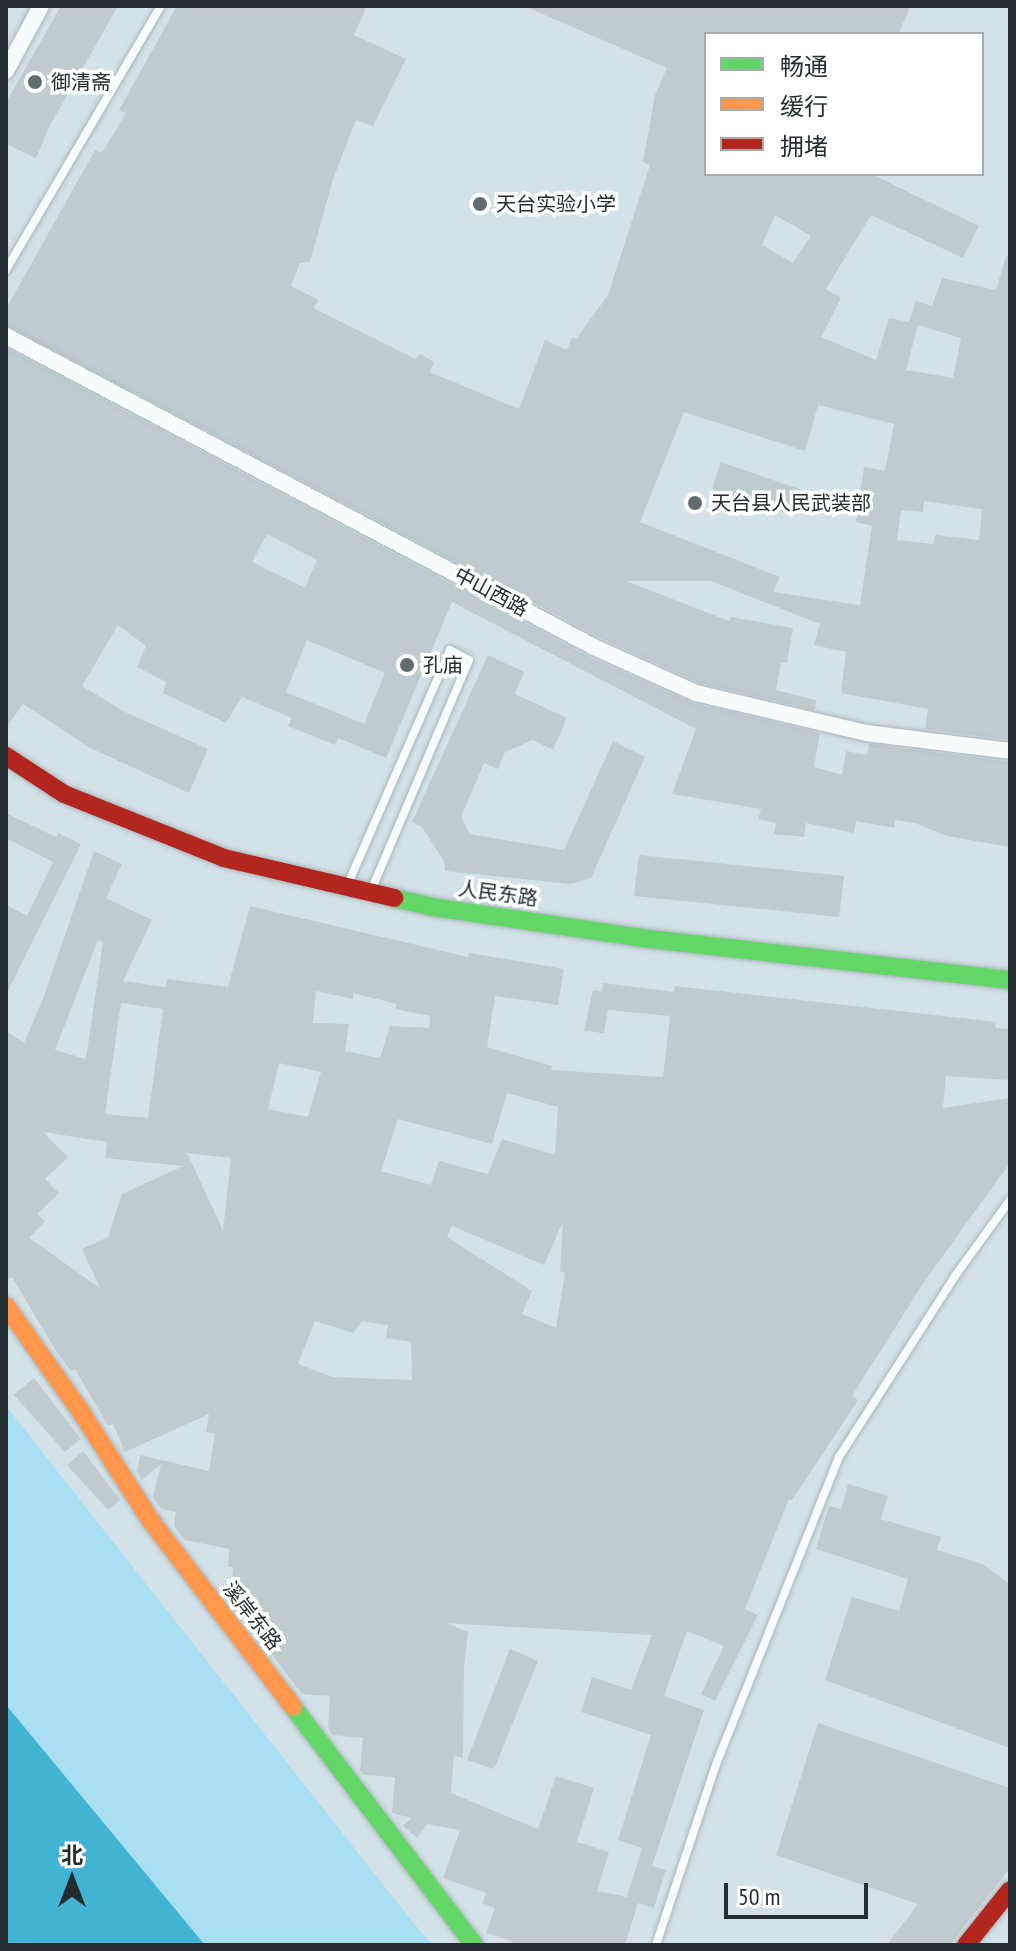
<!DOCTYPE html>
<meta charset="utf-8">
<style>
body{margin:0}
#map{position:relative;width:1016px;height:1951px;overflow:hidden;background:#d3e2e8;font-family:"PT Sans Narrow","Noto Sans SC",sans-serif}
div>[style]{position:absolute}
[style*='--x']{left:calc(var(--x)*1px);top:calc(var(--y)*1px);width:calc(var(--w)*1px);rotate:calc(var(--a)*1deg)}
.green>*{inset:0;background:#aadff3}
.water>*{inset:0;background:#40b4d2}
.building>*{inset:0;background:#bfcbcf}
.roads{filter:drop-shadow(0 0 2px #aab5ba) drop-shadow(0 0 2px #aab5ba)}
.lane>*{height:8px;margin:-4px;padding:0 4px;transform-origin:4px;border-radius:4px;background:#f8fbfc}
.street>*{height:16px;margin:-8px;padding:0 8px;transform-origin:8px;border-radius:8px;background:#f8fbfc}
.fast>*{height:18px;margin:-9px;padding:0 9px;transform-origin:9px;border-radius:9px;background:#63d668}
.slow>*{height:18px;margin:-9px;padding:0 9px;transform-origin:9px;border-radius:9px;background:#ff974d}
.jam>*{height:18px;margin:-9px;padding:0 9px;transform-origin:9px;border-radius:9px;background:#b3261e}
.dots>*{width:22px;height:22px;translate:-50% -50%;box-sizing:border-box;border:4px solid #fff;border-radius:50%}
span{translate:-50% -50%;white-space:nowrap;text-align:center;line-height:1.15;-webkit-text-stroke:7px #fff;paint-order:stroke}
.poi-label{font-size:20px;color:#232d31}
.left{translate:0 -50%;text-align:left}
.street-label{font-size:20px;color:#232d31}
.frame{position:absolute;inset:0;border:8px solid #232d31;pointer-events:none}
.legend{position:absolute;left:704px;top:32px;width:280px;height:144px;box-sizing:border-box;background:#fff;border:2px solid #a7abad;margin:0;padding:10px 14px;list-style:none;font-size:24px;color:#232d31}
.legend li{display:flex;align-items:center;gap:16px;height:40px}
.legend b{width:40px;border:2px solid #a7abad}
.north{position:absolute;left:32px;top:1839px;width:80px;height:80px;-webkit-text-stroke:6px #fff;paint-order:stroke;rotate:0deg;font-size:22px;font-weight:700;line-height:32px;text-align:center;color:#232d31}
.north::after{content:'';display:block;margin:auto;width:28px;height:36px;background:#232d31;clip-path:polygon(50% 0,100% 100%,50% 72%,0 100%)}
.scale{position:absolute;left:724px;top:1883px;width:144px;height:36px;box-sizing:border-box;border:4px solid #232d31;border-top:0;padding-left:10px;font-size:24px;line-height:28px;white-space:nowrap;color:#232d31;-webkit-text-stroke:6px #fff;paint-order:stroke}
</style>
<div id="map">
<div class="green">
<i style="clip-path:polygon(6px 1406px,411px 1920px,433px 1945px,205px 1945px,6px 1705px)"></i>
</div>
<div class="water">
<i style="clip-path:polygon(6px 1705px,205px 1945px,6px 1945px)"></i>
</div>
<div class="building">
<i style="clip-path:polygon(61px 6px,118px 6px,50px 125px,36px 158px,6px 144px,6px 102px)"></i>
<i style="clip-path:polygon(evenodd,177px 6px,367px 6px,354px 35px,406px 59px,373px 126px,356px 120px,333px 179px,310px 262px,300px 263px,291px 286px,319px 300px,313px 308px,416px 359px,420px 354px,434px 362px,430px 372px,519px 409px,545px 340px,567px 350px,572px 337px,576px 339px,608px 295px,650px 165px,643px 162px,655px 95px,667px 68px,524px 6px,911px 6px,898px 34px,706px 34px,706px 174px,871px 174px,979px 226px,963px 258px,871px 215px,826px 289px,841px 298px,821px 337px,876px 360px,889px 318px,909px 322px,916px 301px,932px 306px,942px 278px,996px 290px,1006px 256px,1010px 256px,1010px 740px,925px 729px,928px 709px,841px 693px,846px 652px,814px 645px,820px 624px,711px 581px,626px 581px,729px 621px,731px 617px,793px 628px,787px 663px,781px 662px,776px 690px,816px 700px,815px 710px,700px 683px,599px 637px,6px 325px,6px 309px,95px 150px,102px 153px,126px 113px,119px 110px,177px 6px,775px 215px,811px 236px,793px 263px,762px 245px,775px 215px,177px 6px,918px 325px,961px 338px,953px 378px,906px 370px,918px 325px,177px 6px,818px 405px,894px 424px,885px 471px,864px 467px,856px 522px,872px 526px,860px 605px,773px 592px,780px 577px,640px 522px,684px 412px,805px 451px,818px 405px,177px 6px,924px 501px,982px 509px,979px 540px,935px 535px,933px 544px,897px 540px,901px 510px,923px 512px,924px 501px)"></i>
<i style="clip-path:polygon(evenodd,6px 348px,589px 657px,692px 703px,820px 733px,814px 767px,842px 775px,846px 751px,867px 755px,869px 744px,1010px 762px,1010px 847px,947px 836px,915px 823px,895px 820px,895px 828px,856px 821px,854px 833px,806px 823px,804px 837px,774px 834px,776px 823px,758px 819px,761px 809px,672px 794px,696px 729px,452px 602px,386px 758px,338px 738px,335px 745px,288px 726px,292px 718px,242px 697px,226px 723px,163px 693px,166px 682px,137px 667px,146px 646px,118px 625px,82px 686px,125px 712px,208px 749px,189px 793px,90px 748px,23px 704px,6px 728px,6px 348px,267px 534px,317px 560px,305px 588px,252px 562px,267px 534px,6px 348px,307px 640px,385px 673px,364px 724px,286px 692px,307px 640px)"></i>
<i style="clip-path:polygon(721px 462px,802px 490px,794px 516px,712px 489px)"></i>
<i style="clip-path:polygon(488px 655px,524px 672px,515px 694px,567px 718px,553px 750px,533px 740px,505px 752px,498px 769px,484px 763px,461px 817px,470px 834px,564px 850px,613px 741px,645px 757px,591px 878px,571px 884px,445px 871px,444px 861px,422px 827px,412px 822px)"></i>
<i style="clip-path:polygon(6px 813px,56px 837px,58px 833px,81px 844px,6px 995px,6px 905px,27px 916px,53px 862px,6px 838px)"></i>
<i style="clip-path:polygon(evenodd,94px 851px,122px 864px,106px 898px,152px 920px,123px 981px,166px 987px,167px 979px,228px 987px,250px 906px,468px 957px,469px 953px,564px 969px,558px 1005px,495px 996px,487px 1047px,552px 1066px,551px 1070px,663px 1077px,670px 1016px,608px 1010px,604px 1033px,584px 1031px,593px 990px,602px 992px,603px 983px,674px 992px,675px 986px,996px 1022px,995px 1028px,1010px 1029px,1010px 1080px,946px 1076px,943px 1108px,1010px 1098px,1010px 1163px,924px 1282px,852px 1396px,858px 1400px,792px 1500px,789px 1499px,745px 1609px,758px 1615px,715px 1701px,701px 1694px,724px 1646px,687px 1631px,664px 1696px,704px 1710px,652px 1866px,666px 1870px,654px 1908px,638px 1903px,625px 1945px,510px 1945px,512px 1941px,486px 1933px,495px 1908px,482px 1903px,486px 1893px,443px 1878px,460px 1830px,427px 1824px,417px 1838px,403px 1826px,411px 1818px,392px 1813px,395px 1777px,363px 1775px,360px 1770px,363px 1738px,333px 1735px,328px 1728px,330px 1696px,302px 1694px,258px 1636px,247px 1607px,235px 1606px,230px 1600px,233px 1567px,228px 1567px,229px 1549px,185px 1540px,174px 1526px,176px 1512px,161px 1509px,153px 1497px,161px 1464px,142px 1480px,137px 1471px,140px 1455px,209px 1471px,215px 1434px,206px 1432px,209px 1414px,125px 1452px,113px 1424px,108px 1426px,75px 1369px,71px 1371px,56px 1351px,12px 1277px,6px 1281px,6px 1031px,24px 1043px,44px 996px,94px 851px,98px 940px,103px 942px,86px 1059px,55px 1050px,98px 940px,94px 851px,316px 991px,353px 999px,353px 993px,397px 1004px,395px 1009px,430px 1016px,429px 1028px,390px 1026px,380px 1058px,345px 1051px,349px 1024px,313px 1023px,316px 991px,94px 851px,121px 1003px,163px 1009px,148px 1118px,105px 1114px,121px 1003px,94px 851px,279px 1063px,321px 1072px,308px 1117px,268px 1109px,279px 1063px,94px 851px,507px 1093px,558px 1107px,555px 1155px,502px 1139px,488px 1174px,439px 1161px,431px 1185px,381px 1171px,398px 1119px,492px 1144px,507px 1093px,94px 851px,43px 1132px,107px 1142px,105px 1158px,183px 1166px,122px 1194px,108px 1237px,82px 1249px,100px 1288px,29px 1238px,45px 1221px,37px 1214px,59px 1193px,45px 1179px,68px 1157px,43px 1132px,94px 851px,187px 1153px,231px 1158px,223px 1231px,203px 1187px,187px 1153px,94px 851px,563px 1221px,560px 1271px,565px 1273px,556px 1328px,522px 1314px,532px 1291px,447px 1237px,452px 1226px,544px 1265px,563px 1221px,94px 851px,315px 1321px,353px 1333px,362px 1321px,388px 1325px,386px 1338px,411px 1342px,412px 1380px,333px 1377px,298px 1364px,315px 1321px,94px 851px,446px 1623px,652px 1635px,631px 1690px,592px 1677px,581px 1712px,651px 1735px,618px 1840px,642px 1848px,627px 1897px,597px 1891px,609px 1852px,577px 1842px,594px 1788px,556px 1776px,538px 1829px,451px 1793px,454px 1756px,463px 1758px,464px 1667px,468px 1632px,446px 1623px)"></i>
<i style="clip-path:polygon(639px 855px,844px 876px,839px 917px,634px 896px)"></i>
<i style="clip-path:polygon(34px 1378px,81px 1439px,65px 1452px,14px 1395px)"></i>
<i style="clip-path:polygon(83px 1451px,120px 1500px,108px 1510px,67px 1465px)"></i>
<i style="clip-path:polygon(848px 1484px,888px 1496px,881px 1519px,941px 1537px,937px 1550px,982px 1564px,1010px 1584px,1010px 1748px,825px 1680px,852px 1597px,899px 1611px,908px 1579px,816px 1549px,829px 1506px,841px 1509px)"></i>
<i style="clip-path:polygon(510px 1649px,538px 1661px,494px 1769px,467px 1760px)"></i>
<i style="clip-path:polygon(818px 1723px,1010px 1788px,1010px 1868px,950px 1945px,887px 1945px,918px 1904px,776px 1855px)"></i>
</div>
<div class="roads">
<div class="lane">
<i style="--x:6;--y:270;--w:306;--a:-59.6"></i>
<i style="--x:347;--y:886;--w:257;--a:-66.4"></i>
<i style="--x:450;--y:650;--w:21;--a:28"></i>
<i style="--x:469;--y:660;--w:251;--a:113"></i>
<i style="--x:656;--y:1945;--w:193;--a:-71.6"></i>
<i style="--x:717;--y:1762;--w:328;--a:-68.2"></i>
<i style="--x:839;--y:1457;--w:215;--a:-57.3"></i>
<i style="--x:955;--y:1276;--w:94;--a:-54.1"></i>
</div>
<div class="street">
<i style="--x:6;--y:71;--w:74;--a:-61.7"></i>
<i style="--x:6;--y:336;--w:665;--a:27.87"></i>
<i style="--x:594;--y:647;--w:112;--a:24.3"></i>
<i style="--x:696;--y:693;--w:175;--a:13.2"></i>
<i style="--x:866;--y:733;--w:145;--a:7.1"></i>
</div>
<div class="fast">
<i style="--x:394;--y:898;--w:39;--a:13"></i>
<i style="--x:432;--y:907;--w:220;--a:8.4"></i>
<i style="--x:650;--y:939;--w:362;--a:6.5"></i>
<i style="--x:293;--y:1707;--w:299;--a:52.7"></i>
</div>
<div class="slow">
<i style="--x:6;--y:1306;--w:130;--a:54.7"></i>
<i style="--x:81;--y:1412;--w:130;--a:57.3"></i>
<i style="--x:151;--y:1521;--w:234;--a:52.6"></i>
</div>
<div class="jam">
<i style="--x:6;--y:756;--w:69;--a:33.2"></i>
<i style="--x:64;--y:794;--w:172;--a:21.8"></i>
<i style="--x:224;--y:858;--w:175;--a:13.2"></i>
<i style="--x:966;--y:1945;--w:70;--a:-51.3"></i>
</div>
</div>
<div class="dots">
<i style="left:35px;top:82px;background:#616c71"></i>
<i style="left:480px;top:204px;background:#616c71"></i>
<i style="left:695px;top:503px;background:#616c71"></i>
<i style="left:407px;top:665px;background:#616c71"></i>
</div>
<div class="poi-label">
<span class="left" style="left:51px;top:82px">御清斋</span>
<span class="left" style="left:496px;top:204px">天台实验小学</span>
<span class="left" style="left:711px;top:503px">天台县人民武装部</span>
<span class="left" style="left:423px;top:665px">孔庙</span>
</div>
<div class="street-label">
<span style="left:491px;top:592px;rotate:28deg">中山西路</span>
<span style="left:498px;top:894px;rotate:8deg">人民东路</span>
<span style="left:252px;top:1616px;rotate:52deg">溪岸东路</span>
</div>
<div class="frame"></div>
<ul class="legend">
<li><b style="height:10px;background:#63d668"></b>畅通</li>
<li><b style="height:10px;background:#ff974d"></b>缓行</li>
<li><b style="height:10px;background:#b3261e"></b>拥堵</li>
</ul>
<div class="north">北</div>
<div class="scale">50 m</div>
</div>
